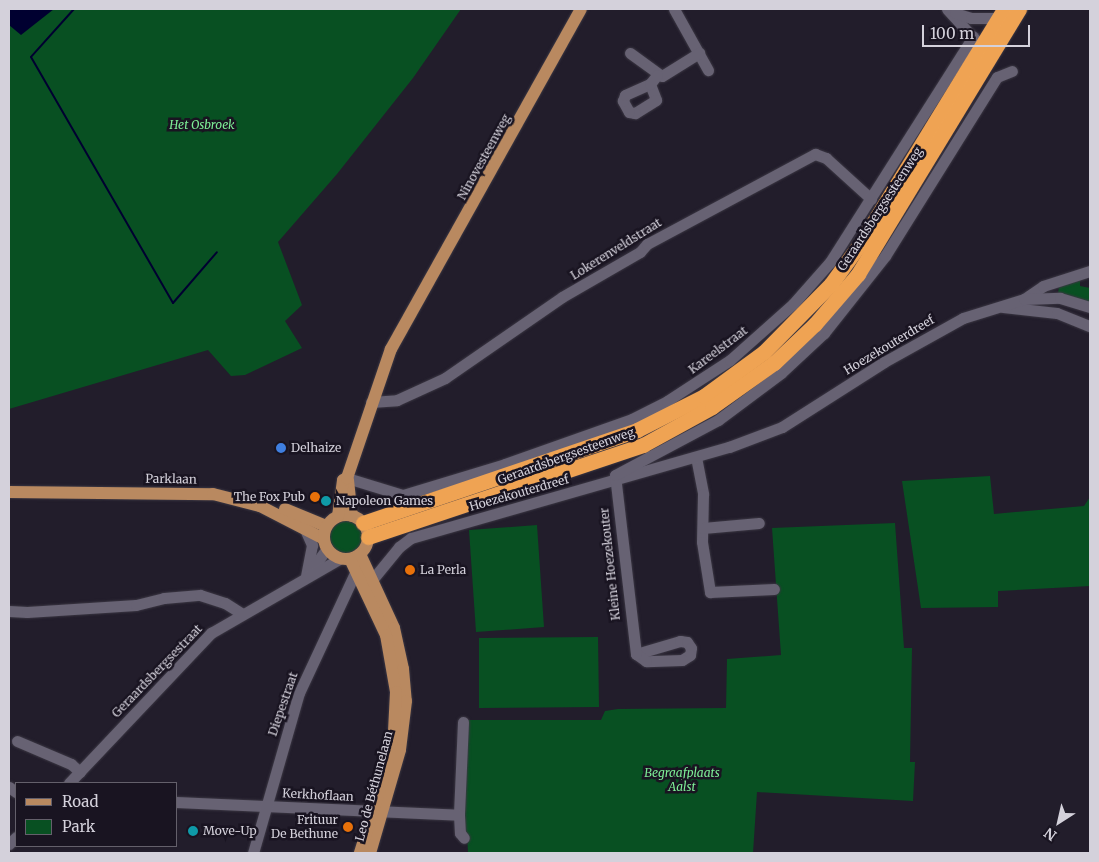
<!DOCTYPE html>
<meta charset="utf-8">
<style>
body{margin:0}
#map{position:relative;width:1099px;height:862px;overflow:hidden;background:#221d2b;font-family:Merriweather,serif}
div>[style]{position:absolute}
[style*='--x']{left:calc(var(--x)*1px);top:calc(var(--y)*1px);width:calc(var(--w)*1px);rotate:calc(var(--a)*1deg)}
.green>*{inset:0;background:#085022}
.round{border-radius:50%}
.water>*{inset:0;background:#000030}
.stream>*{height:2px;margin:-1px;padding:0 1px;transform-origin:1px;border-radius:1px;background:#000030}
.roads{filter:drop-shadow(0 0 1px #3b3743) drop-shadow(0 0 1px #3b3743)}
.minor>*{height:11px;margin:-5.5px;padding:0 5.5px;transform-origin:5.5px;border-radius:5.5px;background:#676273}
.major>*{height:12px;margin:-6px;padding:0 6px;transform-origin:6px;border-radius:6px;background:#b98960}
.major>.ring{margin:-6px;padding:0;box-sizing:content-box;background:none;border:12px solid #b98960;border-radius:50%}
.highway>*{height:15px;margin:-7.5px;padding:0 7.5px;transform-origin:7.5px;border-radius:7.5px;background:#efa353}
.dots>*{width:14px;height:14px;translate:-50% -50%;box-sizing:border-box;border:2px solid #191421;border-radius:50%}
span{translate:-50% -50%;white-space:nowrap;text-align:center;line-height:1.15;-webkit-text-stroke:5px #191421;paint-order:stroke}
.park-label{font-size:12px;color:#7ded96;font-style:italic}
.street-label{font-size:12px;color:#d4d1db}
.poi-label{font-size:12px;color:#d4d1db}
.left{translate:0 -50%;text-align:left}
.right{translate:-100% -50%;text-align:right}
.frame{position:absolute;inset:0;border:10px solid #d4d1db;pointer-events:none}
.legend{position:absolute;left:15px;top:782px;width:162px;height:65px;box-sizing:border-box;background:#191421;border:1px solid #64606b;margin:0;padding:6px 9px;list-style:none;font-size:15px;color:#d4d1db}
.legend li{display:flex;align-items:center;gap:10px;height:25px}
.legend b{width:25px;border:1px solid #64606b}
.north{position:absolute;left:1034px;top:797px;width:50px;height:50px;-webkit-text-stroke:4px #191421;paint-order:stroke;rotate:215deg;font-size:14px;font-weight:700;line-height:20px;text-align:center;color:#d4d1db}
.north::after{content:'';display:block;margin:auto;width:18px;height:22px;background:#d4d1db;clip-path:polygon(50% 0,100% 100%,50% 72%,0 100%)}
.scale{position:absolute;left:922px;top:25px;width:108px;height:22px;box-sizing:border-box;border:2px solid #d4d1db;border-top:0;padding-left:6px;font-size:15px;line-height:18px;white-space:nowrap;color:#d4d1db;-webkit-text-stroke:4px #191421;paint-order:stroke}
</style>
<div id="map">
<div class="green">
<i style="clip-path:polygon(9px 9px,461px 9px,413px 78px,337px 174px,278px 242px,302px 305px,285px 321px,302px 348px,245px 375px,231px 376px,208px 350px,9px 409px)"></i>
<i style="clip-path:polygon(1080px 278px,1080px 286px,1090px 288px,1090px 303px,1058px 294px,1059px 286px)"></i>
<i style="clip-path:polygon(990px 476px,994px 514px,1084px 506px,1090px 497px,1090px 586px,998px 591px,998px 607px,921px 608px,902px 481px)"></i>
<i class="round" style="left:330px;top:521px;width:32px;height:32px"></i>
<i style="clip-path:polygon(895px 523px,904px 648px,912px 648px,910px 762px,915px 762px,913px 801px,757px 792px,753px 853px,468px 853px,467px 833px,462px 832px,466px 720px,601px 720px,605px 711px,618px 709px,726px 708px,727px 659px,781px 655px,772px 528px)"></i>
<i style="clip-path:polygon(537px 525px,544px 627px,476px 632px,469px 530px)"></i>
<i style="clip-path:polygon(598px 637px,599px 707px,479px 708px,479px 638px)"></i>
</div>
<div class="water">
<i style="clip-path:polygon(9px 9px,54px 9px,21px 35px,9px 25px)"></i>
</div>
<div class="stream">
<i style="--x:74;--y:9;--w:64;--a:131.9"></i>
<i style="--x:31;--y:57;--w:284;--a:60"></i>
<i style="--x:173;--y:303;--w:67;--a:-49.2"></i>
</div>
<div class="roads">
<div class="minor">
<i style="--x:674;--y:9;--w:70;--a:60.9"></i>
<i style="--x:947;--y:9;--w:46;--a:47.6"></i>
<i style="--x:955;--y:13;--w:17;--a:17"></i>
<i style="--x:971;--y:18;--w:24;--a:0"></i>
<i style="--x:995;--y:18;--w:7;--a:-34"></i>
<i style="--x:630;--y:53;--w:39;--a:36"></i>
<i style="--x:662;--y:76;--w:44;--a:-31.9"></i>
<i style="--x:650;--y:84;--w:17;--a:69"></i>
<i style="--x:656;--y:100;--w:25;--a:148"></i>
<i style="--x:635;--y:113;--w:6;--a:-171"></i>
<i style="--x:629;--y:112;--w:13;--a:-119"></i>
<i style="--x:623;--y:101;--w:6;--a:-72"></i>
<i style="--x:625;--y:95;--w:27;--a:-24"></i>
<i style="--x:650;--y:84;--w:11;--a:-52"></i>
<i style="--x:1024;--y:299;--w:23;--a:-34"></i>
<i style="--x:1043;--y:286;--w:49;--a:-17.7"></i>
<i style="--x:1003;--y:307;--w:54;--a:6.3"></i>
<i style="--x:1057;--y:313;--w:35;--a:22"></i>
<i style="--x:371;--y:402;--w:26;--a:-4"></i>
<i style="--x:397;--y:400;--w:53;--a:-24.6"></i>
<i style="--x:445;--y:378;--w:142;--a:-34.7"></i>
<i style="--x:562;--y:297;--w:90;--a:-30"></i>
<i style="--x:640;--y:252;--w:11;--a:-49"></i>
<i style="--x:647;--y:244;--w:191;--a:-28.2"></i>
<i style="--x:815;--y:154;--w:12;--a:20"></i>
<i style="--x:826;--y:158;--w:61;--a:42.3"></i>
<i style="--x:696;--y:457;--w:38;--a:79"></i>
<i style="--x:703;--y:494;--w:48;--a:91.2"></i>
<i style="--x:702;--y:542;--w:51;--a:80.9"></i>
<i style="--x:710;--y:592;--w:64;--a:-2.7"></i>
<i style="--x:347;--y:478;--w:59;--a:16.9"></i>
<i style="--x:403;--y:495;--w:107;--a:-16.9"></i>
<i style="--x:505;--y:464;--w:135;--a:-19.5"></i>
<i style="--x:632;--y:419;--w:39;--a:-27"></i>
<i style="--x:667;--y:401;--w:75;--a:-33.1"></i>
<i style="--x:730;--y:360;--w:84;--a:-41.6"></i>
<i style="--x:793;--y:304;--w:56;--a:-48.6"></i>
<i style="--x:830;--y:262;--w:267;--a:-57.6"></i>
<i style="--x:304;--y:527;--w:20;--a:66"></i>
<i style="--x:312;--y:545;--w:31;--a:101"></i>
<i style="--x:703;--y:528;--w:56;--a:-5.1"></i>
<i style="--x:309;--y:573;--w:31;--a:-54"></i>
<i style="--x:372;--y:580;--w:43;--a:-50.7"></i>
<i style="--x:399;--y:547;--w:15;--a:-37"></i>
<i style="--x:411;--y:538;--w:331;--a:-16"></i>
<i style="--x:729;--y:447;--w:57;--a:-20.7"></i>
<i style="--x:782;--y:427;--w:121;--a:-32.5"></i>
<i style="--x:884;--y:362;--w:90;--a:-29.1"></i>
<i style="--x:963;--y:318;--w:64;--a:-17.3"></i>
<i style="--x:1024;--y:299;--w:36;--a:-2"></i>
<i style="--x:1060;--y:298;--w:31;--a:17"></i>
<i style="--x:9;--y:611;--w:18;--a:3"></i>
<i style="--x:27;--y:612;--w:109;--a:-3.7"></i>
<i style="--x:136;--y:605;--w:29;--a:-14"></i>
<i style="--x:164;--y:598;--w:36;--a:-5"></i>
<i style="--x:200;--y:595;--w:26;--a:18"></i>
<i style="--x:225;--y:603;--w:19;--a:32"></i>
<i style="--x:636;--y:654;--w:46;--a:-16.5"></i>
<i style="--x:680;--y:641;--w:7;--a:8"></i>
<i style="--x:687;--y:642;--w:7;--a:56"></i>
<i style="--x:691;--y:648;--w:7;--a:98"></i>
<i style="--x:690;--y:655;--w:9;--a:148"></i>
<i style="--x:682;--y:660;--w:36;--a:178"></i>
<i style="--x:646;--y:661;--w:12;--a:-145"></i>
<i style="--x:636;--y:654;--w:180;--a:-96.7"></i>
<i style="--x:615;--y:475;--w:117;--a:-28.1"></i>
<i style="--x:718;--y:420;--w:79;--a:-36.7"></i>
<i style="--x:781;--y:373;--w:59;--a:-42.9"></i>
<i style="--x:824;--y:333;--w:98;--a:-51.6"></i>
<i style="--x:885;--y:256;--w:211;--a:-58"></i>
<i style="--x:997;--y:77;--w:16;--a:-22"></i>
<i style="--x:463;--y:722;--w:93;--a:92.5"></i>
<i style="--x:459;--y:815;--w:18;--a:87"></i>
<i style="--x:460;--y:833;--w:6;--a:51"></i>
<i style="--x:17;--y:741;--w:59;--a:23.1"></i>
<i style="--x:71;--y:764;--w:12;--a:42"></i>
<i style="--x:69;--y:783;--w:207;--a:-46.6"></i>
<i style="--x:211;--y:633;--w:150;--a:-30"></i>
<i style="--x:9;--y:787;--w:9;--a:36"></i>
<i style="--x:176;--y:802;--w:283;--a:2.6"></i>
<i style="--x:9;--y:844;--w:10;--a:-45"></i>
<i style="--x:253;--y:853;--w:166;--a:-74"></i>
<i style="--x:299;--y:693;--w:135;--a:-65"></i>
</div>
<div class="major">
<i style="--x:348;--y:480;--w:36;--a:84"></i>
<i style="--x:9;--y:492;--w:204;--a:0.6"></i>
<i style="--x:213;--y:494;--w:49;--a:14.3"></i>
<i style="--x:260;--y:506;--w:72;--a:27.3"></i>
<i style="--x:285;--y:509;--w:44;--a:22.5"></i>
<i class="ring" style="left:324px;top:515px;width:32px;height:32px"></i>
<i style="--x:338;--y:516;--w:36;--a:-82"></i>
<i style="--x:343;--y:480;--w:4;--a:-27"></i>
<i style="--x:347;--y:478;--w:136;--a:-71.2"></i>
<i style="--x:391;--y:349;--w:389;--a:-60.8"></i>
<i style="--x:360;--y:554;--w:81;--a:65.3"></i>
<i style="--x:394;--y:628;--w:42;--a:77.6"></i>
<i style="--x:403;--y:669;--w:32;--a:85"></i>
<i style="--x:406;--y:701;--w:49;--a:97"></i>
<i style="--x:400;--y:750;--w:107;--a:106.2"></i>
<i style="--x:350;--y:559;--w:84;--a:64.7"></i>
<i style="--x:386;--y:635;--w:58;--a:80"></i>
<i style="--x:396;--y:692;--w:40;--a:92.9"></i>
<i style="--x:394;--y:732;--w:42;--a:102.4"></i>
<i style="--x:385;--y:773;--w:84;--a:107.4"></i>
</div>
<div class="highway">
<i style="--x:363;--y:523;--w:289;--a:-18.7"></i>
<i style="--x:637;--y:430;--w:75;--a:-26.9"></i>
<i style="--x:704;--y:396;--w:74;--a:-36.3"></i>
<i style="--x:764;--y:352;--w:95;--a:-45.4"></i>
<i style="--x:831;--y:284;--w:53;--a:-54.2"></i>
<i style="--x:862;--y:241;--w:272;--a:-58.5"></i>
<i style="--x:368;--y:537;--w:290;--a:-18.5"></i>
<i style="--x:643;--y:445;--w:79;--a:-28.8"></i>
<i style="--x:712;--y:407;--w:76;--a:-35.4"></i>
<i style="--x:774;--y:363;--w:57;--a:-43.6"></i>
<i style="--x:815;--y:324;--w:66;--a:-49.3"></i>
<i style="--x:858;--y:274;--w:310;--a:-58.7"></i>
</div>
</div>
<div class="dots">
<i style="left:281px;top:448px;background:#3f7fe0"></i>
<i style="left:315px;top:497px;background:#e8710a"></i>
<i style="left:326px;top:501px;background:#0f9aa8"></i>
<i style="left:410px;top:570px;background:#e8710a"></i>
<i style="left:348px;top:827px;background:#e8710a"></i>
<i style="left:193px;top:831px;background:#0f9aa8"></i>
</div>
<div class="park-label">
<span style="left:202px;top:125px">Het Osbroek</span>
<span style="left:682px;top:780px">Begraafplaats<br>Aalst</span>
</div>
<div class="street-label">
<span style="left:484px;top:157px;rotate:-61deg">Ninovesteenweg</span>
<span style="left:880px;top:209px;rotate:-57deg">Geraardsbergsesteenweg</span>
<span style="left:616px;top:249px;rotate:-32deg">Lokerenveldstraat</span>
<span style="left:889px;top:345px;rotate:-31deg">Hoezekouterdreef</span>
<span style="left:718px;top:350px;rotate:-37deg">Kareelstraat</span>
<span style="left:566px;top:456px;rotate:-20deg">Geraardsbergsesteenweg</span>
<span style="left:171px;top:479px;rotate:1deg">Parklaan</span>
<span style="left:519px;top:493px;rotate:-16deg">Hoezekouterdreef</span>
<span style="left:610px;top:564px;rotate:-96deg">Kleine Hoezekouter</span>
<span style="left:157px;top:671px;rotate:-46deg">Geraardsbergsestraat</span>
<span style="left:283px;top:704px;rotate:-71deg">Diepestraat</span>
<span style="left:374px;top:786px;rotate:-75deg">Leo de Béthunelaan</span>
<span style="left:318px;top:795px;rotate:3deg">Kerkhoflaan</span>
</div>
<div class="poi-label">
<span class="left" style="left:291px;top:448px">Delhaize</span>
<span class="right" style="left:305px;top:497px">The Fox Pub</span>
<span class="left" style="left:336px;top:501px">Napoleon Games</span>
<span class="left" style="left:420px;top:570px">La Perla</span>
<span class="right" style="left:338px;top:827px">Frituur<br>De Bethune</span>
<span class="left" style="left:203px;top:831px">Move-Up</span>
</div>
<div class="frame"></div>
<ul class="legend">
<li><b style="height:6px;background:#b98960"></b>Road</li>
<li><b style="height:14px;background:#085022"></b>Park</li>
</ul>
<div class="north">N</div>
<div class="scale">100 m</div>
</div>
